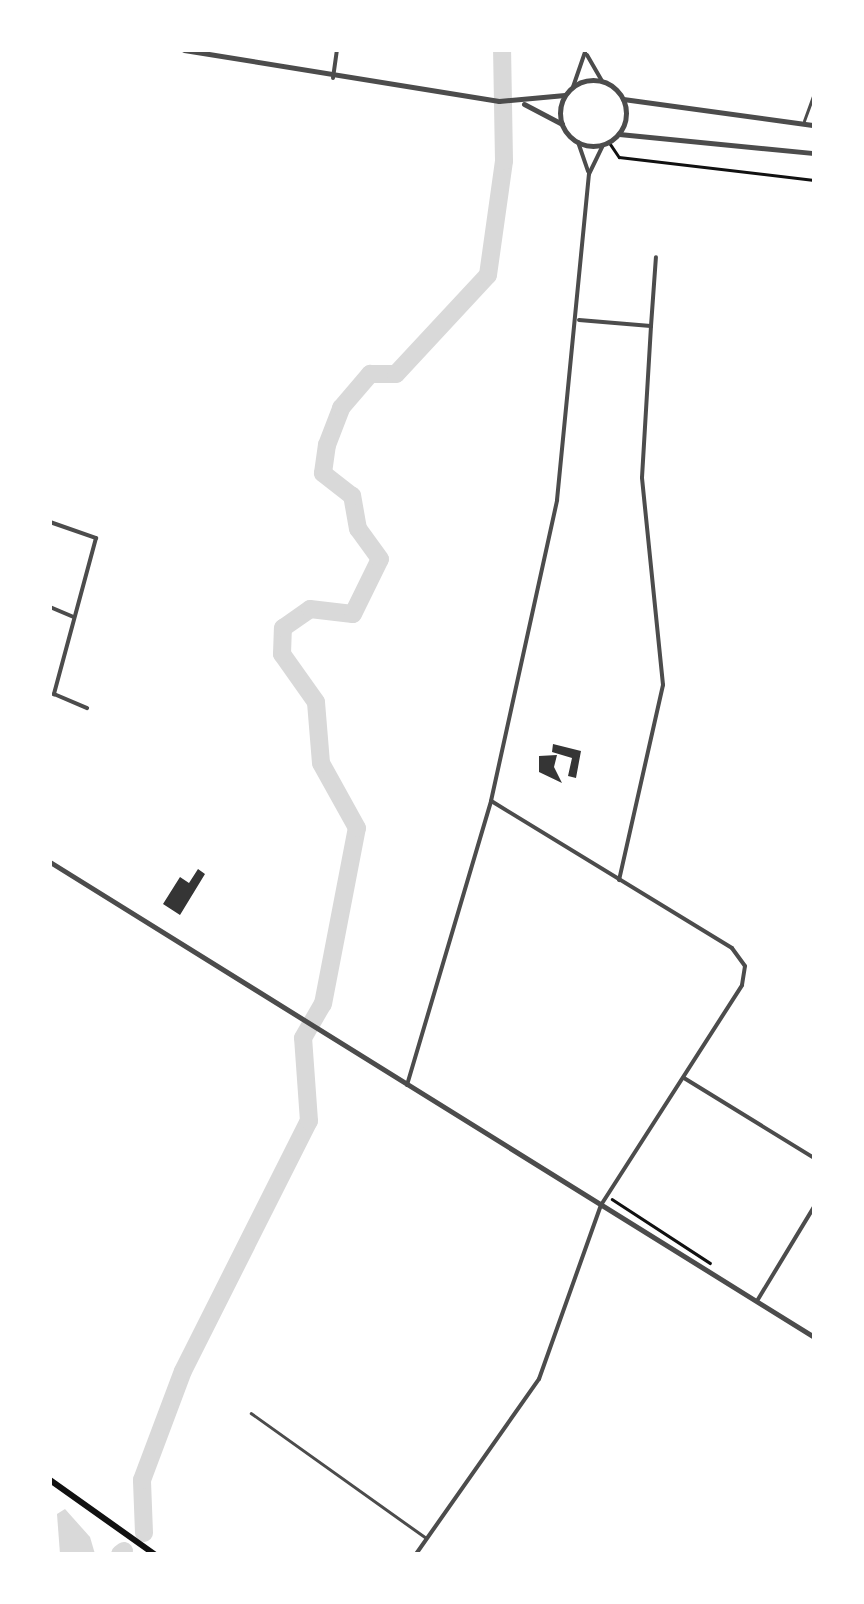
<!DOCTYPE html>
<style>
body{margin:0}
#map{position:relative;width:864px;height:1604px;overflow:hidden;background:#fff;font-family:Manrope,sans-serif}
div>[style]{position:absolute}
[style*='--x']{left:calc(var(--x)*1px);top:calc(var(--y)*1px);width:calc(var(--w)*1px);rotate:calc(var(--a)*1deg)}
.water>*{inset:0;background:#d9d9d9}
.river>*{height:18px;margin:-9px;padding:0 9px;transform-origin:9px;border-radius:9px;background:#d9d9d9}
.building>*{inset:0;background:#353535}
.path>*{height:2.5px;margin:-1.25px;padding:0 1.25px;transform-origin:1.25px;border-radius:1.25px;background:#111}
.service>*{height:2.5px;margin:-1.25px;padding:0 1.25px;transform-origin:1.25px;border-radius:1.25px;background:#4c4c4c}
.minor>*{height:4px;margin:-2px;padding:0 2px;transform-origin:2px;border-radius:2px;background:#4c4c4c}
.tertiary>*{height:5px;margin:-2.5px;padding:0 2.5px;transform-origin:2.5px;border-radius:2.5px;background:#4c4c4c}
.tertiary>.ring{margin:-2.5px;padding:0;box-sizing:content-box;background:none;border:5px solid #4c4c4c;border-radius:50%}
.secondary>*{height:6px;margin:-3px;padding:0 3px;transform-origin:3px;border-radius:3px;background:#111}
span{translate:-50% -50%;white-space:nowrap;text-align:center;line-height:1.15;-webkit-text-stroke:10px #fff;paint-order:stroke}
.frame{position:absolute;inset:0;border:52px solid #fff;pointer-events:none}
</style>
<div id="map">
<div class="water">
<i style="clip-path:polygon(65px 1509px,90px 1537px,95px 1554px,60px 1554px,57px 1514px)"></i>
</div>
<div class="river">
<i style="--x:144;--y:1533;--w:53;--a:-92.2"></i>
<i style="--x:142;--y:1480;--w:116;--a:-69.4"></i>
<i style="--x:183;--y:1371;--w:280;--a:-63.3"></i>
<i style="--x:309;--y:1121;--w:83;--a:-94.1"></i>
<i style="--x:303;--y:1038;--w:39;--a:-60"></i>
<i style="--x:323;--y:1004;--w:179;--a:-79.1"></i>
<i style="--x:357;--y:828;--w:74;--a:-119"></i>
<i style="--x:321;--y:763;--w:61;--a:-94.7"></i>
<i style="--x:316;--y:702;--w:59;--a:-125.3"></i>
<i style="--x:282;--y:654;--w:26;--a:-88"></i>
<i style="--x:283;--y:628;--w:33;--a:-35"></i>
<i style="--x:310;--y:609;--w:43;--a:6.6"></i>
<i style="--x:353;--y:614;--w:61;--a:-63.9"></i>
<i style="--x:380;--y:559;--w:37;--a:-126"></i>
<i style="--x:358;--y:529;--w:34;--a:-100"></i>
<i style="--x:352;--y:496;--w:37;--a:-142"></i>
<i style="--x:323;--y:473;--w:28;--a:-82"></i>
<i style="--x:327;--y:445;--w:40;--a:-69"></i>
<i style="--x:341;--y:408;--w:45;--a:-49.5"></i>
<i style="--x:370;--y:374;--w:26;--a:0"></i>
<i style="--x:396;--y:374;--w:135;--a:-47.1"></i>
<i style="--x:488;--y:275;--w:115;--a:-82"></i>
<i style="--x:504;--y:161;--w:111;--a:-91"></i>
<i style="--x:120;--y:1554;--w:5;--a:-37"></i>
</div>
<div class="building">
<i style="clip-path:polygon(553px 744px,581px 751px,576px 778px,568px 776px,572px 758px,552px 752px)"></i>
<i style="clip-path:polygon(557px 755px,554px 767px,562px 783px,539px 772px,539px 756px)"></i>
<i style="clip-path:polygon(198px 869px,205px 874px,180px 915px,163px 904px,180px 877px,189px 883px)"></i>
</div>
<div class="path">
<i style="--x:609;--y:142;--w:18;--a:56"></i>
<i style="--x:619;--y:157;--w:196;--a:6.7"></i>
<i style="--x:612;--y:1199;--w:117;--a:33.1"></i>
</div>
<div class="service">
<i style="--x:814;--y:64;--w:2;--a:90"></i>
<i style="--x:804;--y:121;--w:29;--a:-70"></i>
<i style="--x:251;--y:1413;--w:215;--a:35.5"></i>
</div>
<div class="minor">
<i style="--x:587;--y:55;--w:30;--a:60"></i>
<i style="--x:333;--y:78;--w:28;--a:-82"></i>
<i style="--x:573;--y:87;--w:39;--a:-71"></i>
<i style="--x:578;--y:142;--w:31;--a:71"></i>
<i style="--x:579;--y:320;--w:72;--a:4.8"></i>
<i style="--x:651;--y:326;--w:152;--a:93.4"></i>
<i style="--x:642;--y:478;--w:208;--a:84.2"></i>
<i style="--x:663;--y:685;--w:200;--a:102.7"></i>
<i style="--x:651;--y:326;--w:69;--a:-85.9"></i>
<i style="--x:50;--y:522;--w:49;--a:19.2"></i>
<i style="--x:96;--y:538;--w:162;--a:105.1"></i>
<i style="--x:54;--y:694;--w:36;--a:23"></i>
<i style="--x:50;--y:607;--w:25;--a:23"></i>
<i style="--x:684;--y:1078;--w:153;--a:31.6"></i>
<i style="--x:407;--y:1085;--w:296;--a:-73.5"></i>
<i style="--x:491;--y:801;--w:308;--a:-77.6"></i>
<i style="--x:557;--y:500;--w:328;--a:-84.4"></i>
<i style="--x:589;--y:174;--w:32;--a:-64"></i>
<i style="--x:757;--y:1301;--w:110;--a:-58.8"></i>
<i style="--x:416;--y:1554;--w:214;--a:-54.9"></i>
<i style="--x:539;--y:1379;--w:185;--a:-70.4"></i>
<i style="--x:601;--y:1205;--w:261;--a:-57.3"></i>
<i style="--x:742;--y:985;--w:19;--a:-81"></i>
<i style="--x:745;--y:966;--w:22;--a:-126"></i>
<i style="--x:732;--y:948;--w:282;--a:-148.6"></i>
</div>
<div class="tertiary">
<i style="--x:184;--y:50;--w:319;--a:9.2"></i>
<i style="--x:499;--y:101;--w:66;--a:-5.2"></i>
<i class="ring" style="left:560px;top:80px;width:61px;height:61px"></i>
<i style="--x:623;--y:99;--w:193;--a:7.8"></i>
<i style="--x:524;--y:104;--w:43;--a:27.8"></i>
<i style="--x:619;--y:134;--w:196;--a:5.6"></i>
<i style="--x:50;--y:862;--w:900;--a:31.87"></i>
</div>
<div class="secondary">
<i style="--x:50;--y:1480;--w:128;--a:35.4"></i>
</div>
<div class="frame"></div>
</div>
